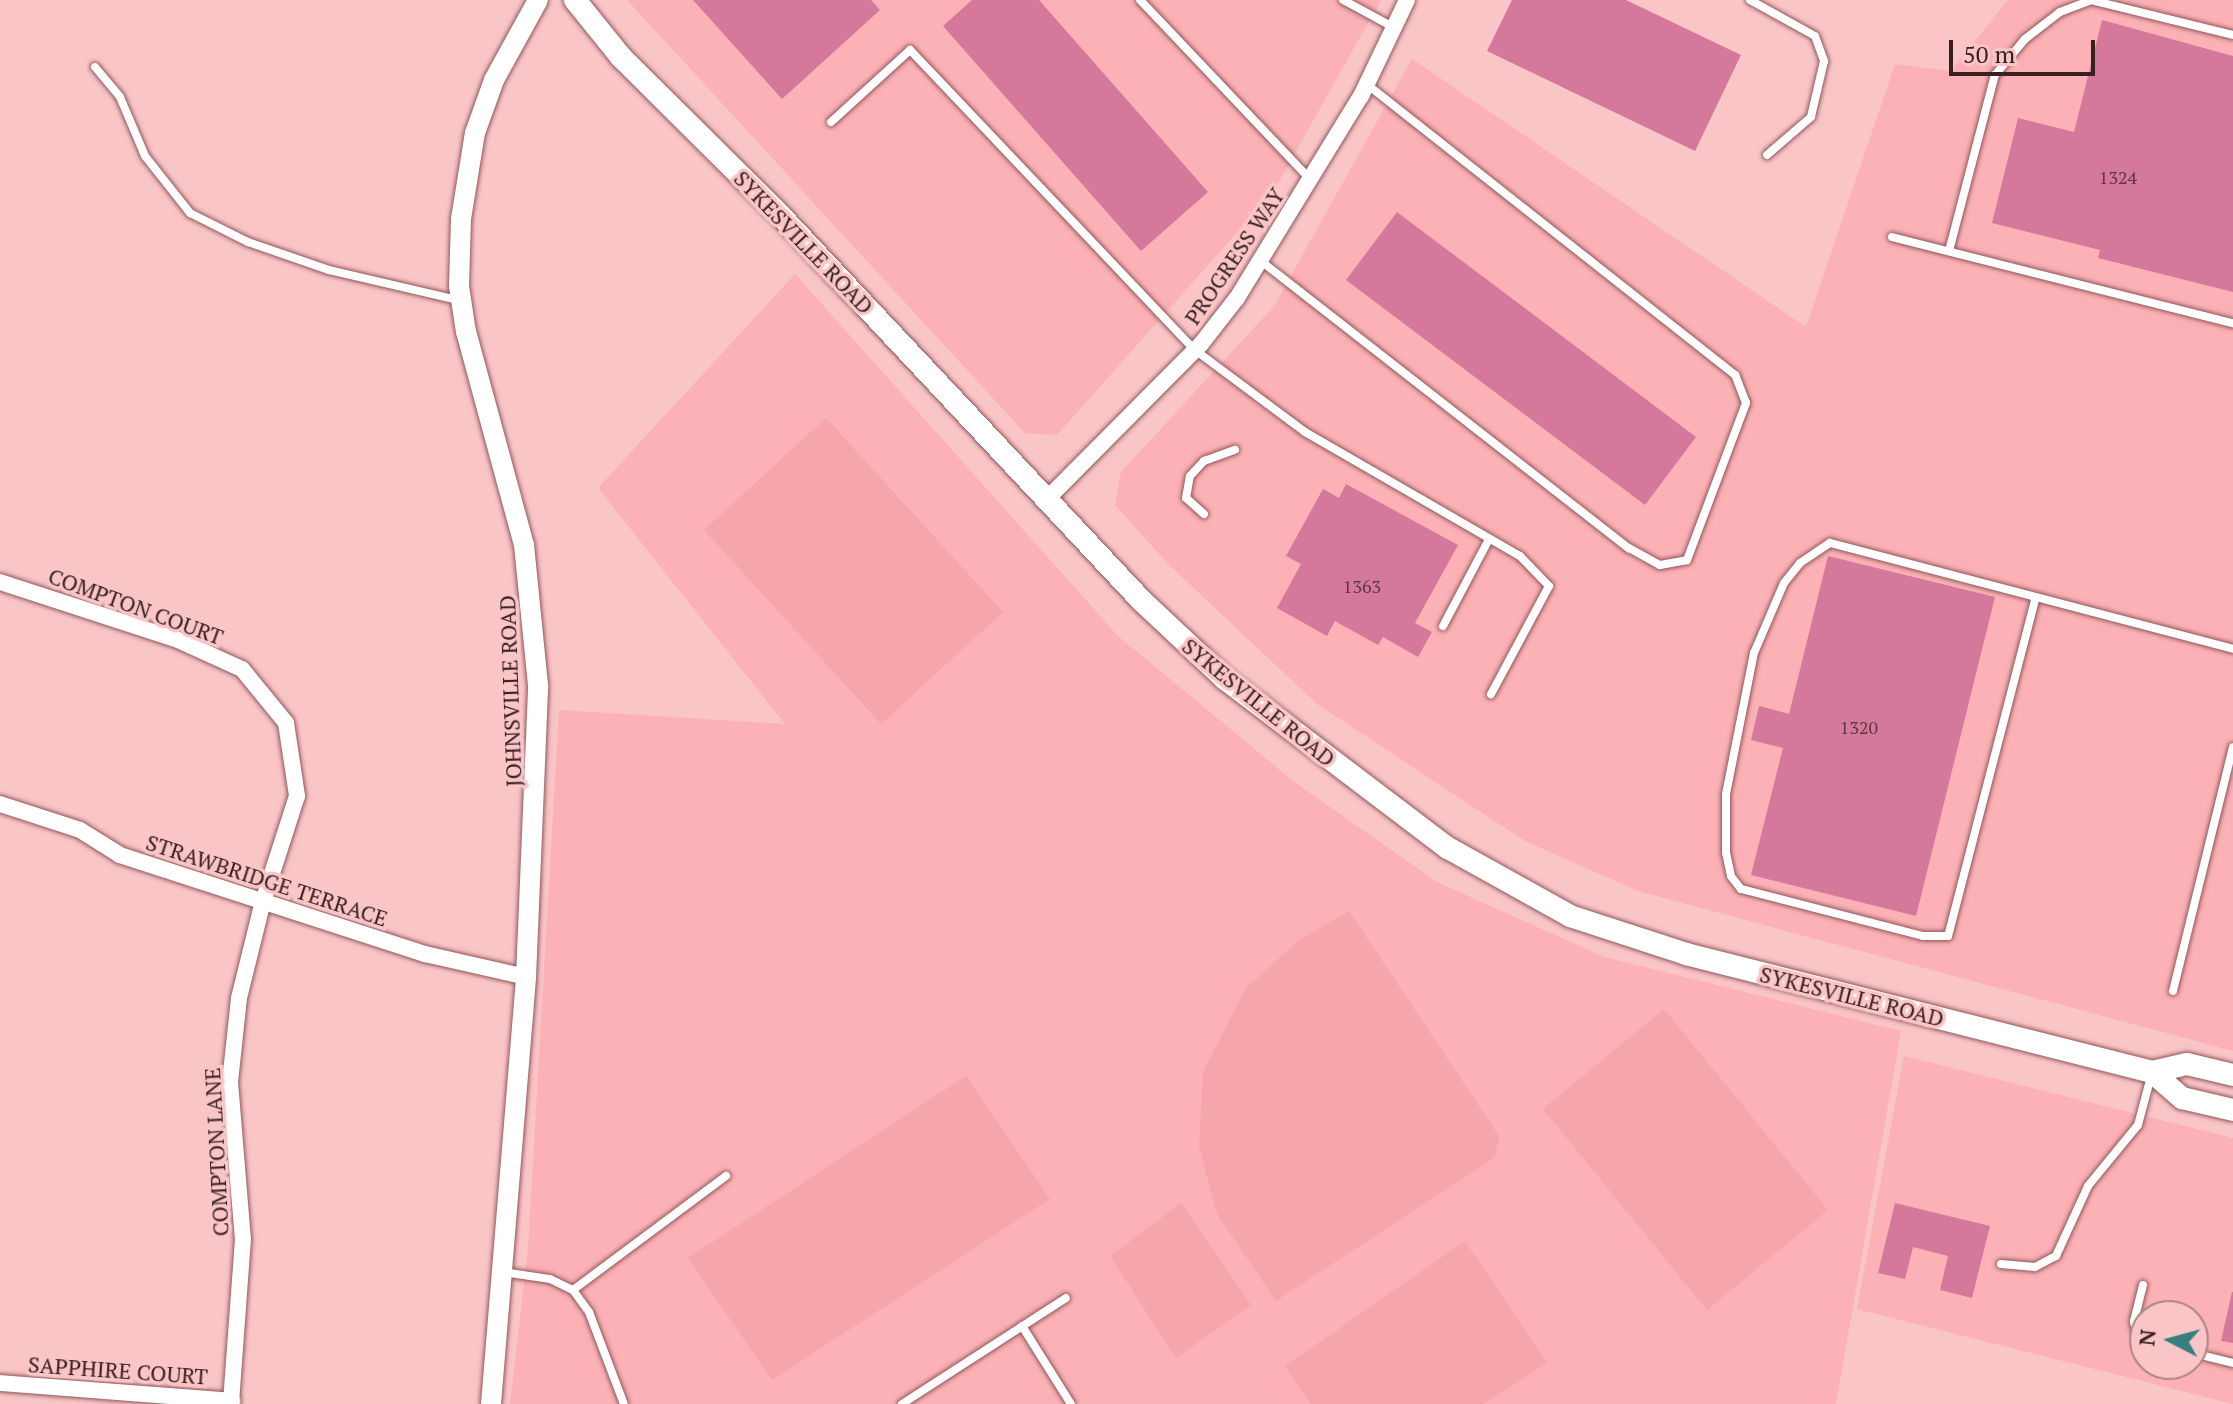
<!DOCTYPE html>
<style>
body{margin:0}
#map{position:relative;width:2233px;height:1404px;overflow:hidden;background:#fac5c7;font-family:"PT Serif",serif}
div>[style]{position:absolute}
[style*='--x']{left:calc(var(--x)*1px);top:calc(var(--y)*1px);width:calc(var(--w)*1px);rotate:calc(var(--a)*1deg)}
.built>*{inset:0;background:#fbb1b5}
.green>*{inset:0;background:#f6a6ab}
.building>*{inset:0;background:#d4789c}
.roads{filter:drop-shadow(0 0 2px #91575b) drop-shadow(0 0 2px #91575b)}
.service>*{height:8px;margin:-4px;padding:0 4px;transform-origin:4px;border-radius:4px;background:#fff}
.minor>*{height:16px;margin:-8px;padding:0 8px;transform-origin:8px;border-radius:8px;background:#fff}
.tertiary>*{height:20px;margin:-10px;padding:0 10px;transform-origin:10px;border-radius:10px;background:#fff}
.secondary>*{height:22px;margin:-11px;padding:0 11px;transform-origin:11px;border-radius:11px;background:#fff}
span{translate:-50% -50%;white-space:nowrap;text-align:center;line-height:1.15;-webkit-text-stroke:7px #fac5c7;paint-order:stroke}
.number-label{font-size:18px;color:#603740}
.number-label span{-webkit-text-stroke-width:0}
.street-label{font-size:22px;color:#392122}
.north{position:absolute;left:2129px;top:1300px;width:80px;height:80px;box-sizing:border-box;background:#fac5c7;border:2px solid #ad8385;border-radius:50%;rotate:276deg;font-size:22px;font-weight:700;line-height:32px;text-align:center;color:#392122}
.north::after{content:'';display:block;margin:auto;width:28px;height:36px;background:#367f7f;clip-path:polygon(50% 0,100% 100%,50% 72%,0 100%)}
.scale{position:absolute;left:1949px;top:40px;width:146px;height:36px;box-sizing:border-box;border:4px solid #392122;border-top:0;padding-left:10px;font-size:24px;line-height:28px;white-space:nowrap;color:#392122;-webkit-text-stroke:6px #fac5c7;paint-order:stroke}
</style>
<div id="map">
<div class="built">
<i style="clip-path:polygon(627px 0,1381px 0,1273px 192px,1057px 435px,1025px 433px)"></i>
<i style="clip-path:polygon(2008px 0,2233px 0,2233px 1051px,1638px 891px,1525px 841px,1317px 704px,1168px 564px,1115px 505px,1121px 472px,1274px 306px,1412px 59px,1806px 327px,1895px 64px,1951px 71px)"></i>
<i style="clip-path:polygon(795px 274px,1118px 636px,1293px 781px,1437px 882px,1604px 957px,1901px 1031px,1836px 1404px,510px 1404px,528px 1249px,559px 710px,785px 724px,598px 488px)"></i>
<i style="clip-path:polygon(evenodd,1904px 1056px,2233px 1138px,2233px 1404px,1857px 1309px,1904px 1056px,2145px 1316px,2193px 1316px,2193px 1364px,2145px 1364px,2145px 1316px)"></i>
</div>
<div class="green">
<i style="clip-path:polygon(826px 418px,1003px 612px,881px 724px,704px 530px)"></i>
<i style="clip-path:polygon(1349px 911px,1499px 1136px,1495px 1157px,1276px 1301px,1217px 1214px,1199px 1146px,1203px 1072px,1246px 988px,1298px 941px)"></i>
<i style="clip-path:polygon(1664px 1009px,1828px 1210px,1707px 1310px,1543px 1109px)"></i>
<i style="clip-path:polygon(966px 1076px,1050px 1199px,772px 1380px,688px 1258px)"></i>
<i style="clip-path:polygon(1181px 1203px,1251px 1305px,1176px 1358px,1110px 1256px)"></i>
<i style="clip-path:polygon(1465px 1241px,1547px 1363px,1483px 1404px,1311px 1404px,1285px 1366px)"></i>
</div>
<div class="building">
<i style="clip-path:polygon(693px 0,871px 0,880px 10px,782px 99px)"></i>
<i style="clip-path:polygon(972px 0,1039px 0,1208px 192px,1141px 251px,943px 26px)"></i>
<i style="clip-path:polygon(1512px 0,1626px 0,1741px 55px,1695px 151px,1487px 51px)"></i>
<i style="clip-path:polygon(2102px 20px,2233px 56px,2233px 292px,2098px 258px,2100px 250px,1992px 223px,2018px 118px,2074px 132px)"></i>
<i style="clip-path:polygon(1397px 212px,1696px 437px,1645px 505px,1346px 280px)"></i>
<i style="clip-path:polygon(1346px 484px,1458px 545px,1415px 623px,1432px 632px,1418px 657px,1383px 637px,1378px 645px,1335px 621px,1327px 636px,1277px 608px,1301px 564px,1286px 556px,1323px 489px,1339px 498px)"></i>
<i style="clip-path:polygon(1828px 556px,1995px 597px,1916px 916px,1751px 875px,1783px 748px,1751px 740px,1759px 706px,1789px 714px)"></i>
<i style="clip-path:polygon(1895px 1203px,1990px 1226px,1972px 1298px,1940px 1290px,1948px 1256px,1913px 1247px,1905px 1279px,1878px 1273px)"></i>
<i style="clip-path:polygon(2232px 1292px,2233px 1292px,2233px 1343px,2221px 1341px)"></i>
</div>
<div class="roads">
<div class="service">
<i style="--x:1140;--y:0;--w:247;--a:46.5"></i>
<i style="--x:1343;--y:0;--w:57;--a:28.4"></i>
<i style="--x:1750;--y:0;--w:74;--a:29"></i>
<i style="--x:1815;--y:36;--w:27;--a:70"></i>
<i style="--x:1824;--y:61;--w:57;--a:103.1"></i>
<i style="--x:1811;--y:117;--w:58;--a:139.2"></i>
<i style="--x:95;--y:67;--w:39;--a:50"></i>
<i style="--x:120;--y:97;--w:64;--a:67"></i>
<i style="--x:145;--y:156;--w:73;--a:51.7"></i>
<i style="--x:190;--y:213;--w:65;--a:26.6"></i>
<i style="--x:248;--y:242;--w:86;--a:19.1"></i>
<i style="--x:329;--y:270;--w:132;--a:13.1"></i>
<i style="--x:831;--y:122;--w:107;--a:-42.3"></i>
<i style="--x:910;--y:50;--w:414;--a:46.5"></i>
<i style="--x:1195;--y:350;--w:137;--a:36.7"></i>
<i style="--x:1305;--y:432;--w:248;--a:30"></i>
<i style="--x:1520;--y:556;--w:42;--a:46"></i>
<i style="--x:1549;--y:586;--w:123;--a:118.2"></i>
<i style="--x:1892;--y:237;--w:352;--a:14.2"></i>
<i style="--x:1949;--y:251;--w:182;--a:-75.4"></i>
<i style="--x:1995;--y:75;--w:47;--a:-50.2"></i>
<i style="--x:2025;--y:39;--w:44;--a:-37.6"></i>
<i style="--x:2060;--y:12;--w:33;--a:-21"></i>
<i style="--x:2091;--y:0;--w:146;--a:13.8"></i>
<i style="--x:1261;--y:261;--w:467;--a:38"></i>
<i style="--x:1629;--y:548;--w:35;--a:29"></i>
<i style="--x:1660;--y:565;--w:27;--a:-10"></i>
<i style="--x:1687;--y:560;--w:168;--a:-69.4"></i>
<i style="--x:1746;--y:403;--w:30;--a:-111"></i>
<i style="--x:1735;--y:375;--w:469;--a:-141.7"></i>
<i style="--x:1204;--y:514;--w:24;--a:-138"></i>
<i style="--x:1186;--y:498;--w:22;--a:-80"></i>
<i style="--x:1190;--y:476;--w:21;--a:-47"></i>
<i style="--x:1204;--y:461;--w:33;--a:-20"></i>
<i style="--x:2035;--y:600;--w:347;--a:104.5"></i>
<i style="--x:1948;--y:936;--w:25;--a:180"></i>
<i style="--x:1923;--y:936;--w:188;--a:-165.5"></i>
<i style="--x:1741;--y:889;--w:16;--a:-128"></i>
<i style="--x:1731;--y:876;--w:24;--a:-102"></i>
<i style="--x:1726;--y:853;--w:59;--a:-90"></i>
<i style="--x:1726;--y:794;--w:144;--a:-78.8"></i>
<i style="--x:1754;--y:653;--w:76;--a:-66.8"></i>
<i style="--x:1784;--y:583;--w:26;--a:-51"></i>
<i style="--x:1800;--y:563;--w:36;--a:-34"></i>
<i style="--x:1830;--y:543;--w:417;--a:14.7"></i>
<i style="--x:1443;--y:626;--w:98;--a:-62.1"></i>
<i style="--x:2173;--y:991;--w:251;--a:-76.2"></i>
<i style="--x:2001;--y:1264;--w:34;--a:5"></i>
<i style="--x:2035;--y:1267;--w:24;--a:-28"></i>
<i style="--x:2056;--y:1256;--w:77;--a:-65.4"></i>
<i style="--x:2088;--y:1186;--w:79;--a:-50.7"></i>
<i style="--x:2138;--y:1125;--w:51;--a:-75.1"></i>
<i style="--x:503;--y:1272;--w:48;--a:8.5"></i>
<i style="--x:550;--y:1279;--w:25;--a:26"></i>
<i style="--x:573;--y:1290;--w:27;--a:54"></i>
<i style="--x:589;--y:1312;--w:98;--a:69.2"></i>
<i style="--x:2143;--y:1285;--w:37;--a:104"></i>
<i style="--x:2134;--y:1321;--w:10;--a:79"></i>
<i style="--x:2136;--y:1331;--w:11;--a:38"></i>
<i style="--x:573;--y:1290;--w:191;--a:-36.7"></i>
<i style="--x:1022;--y:1326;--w:92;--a:57.9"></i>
<i style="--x:2193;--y:1353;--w:41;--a:14"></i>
<i style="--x:902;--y:1404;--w:195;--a:-32.9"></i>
</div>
<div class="minor">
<i style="--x:1047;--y:499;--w:218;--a:-45.2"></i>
<i style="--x:1201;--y:344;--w:58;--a:-52"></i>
<i style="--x:1237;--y:298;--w:237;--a:-58.5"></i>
<i style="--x:1361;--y:96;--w:106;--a:-64.4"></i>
<i style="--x:0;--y:582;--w:187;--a:18"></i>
<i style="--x:178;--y:640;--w:70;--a:24.4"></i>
<i style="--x:242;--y:669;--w:70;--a:50.8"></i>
<i style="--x:286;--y:723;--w:74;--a:81.4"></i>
<i style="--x:297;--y:796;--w:110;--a:107.9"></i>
<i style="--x:263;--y:901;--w:100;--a:103.9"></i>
<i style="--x:239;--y:998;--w:84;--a:96.1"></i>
<i style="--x:230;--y:1082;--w:158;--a:85.3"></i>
<i style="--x:243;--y:1239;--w:165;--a:94.2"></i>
<i style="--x:0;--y:804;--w:84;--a:18"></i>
<i style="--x:80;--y:830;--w:47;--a:32"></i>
<i style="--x:120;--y:855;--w:321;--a:18"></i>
<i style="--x:425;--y:954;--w:104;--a:12.8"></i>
<i style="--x:0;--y:1383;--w:233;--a:4.4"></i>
</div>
<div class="tertiary">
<i style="--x:491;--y:1404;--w:428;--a:-85.3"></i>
<i style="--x:526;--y:977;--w:292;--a:-87.6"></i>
<i style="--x:538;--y:685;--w:141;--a:-95.7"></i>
<i style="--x:524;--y:545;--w:221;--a:-105.2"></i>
<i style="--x:466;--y:332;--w:47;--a:-98.7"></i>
<i style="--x:459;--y:286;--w:67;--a:-88.3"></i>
<i style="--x:461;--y:219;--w:87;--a:-80.8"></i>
<i style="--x:475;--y:133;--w:56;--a:-70.3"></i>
<i style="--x:494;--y:80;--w:91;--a:-61.2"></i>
</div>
<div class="secondary">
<i style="--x:575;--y:0;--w:73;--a:51.1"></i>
<i style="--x:621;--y:57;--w:224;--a:44.8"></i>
<i style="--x:780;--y:215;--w:528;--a:46.84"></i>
<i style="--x:1141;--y:600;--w:115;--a:43.2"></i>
<i style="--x:1225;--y:679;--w:280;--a:37.2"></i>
<i style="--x:1448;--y:848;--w:140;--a:29.1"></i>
<i style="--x:1570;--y:916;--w:122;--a:18.1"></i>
<i style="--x:1686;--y:954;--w:481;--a:14.2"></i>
<i style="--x:2152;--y:1072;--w:36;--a:-13"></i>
<i style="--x:2187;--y:1064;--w:47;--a:13.4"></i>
<i style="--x:2152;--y:1072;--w:40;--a:41"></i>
<i style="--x:2182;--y:1098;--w:52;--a:13.2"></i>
</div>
</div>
<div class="number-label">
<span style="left:2118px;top:177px">1324</span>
<span style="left:1362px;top:586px">1363</span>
<span style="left:1859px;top:727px">1320</span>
</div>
<div class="street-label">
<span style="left:804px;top:242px;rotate:46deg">SYKESVILLE ROAD</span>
<span style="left:1234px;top:256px;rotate:-56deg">PROGRESS WAY</span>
<span style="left:136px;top:606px;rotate:20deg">COMPTON COURT</span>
<span style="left:510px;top:691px;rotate:-92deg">JOHNSVILLE ROAD</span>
<span style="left:1259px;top:702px;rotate:39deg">SYKESVILLE ROAD</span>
<span style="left:267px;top:880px;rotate:18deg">STRAWBRIDGE TERRACE</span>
<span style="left:1852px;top:996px;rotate:14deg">SYKESVILLE ROAD</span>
<span style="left:216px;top:1152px;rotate:-93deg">COMPTON LANE</span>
<span style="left:118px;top:1370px;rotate:4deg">SAPPHIRE COURT</span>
</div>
<div class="north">N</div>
<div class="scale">50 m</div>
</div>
